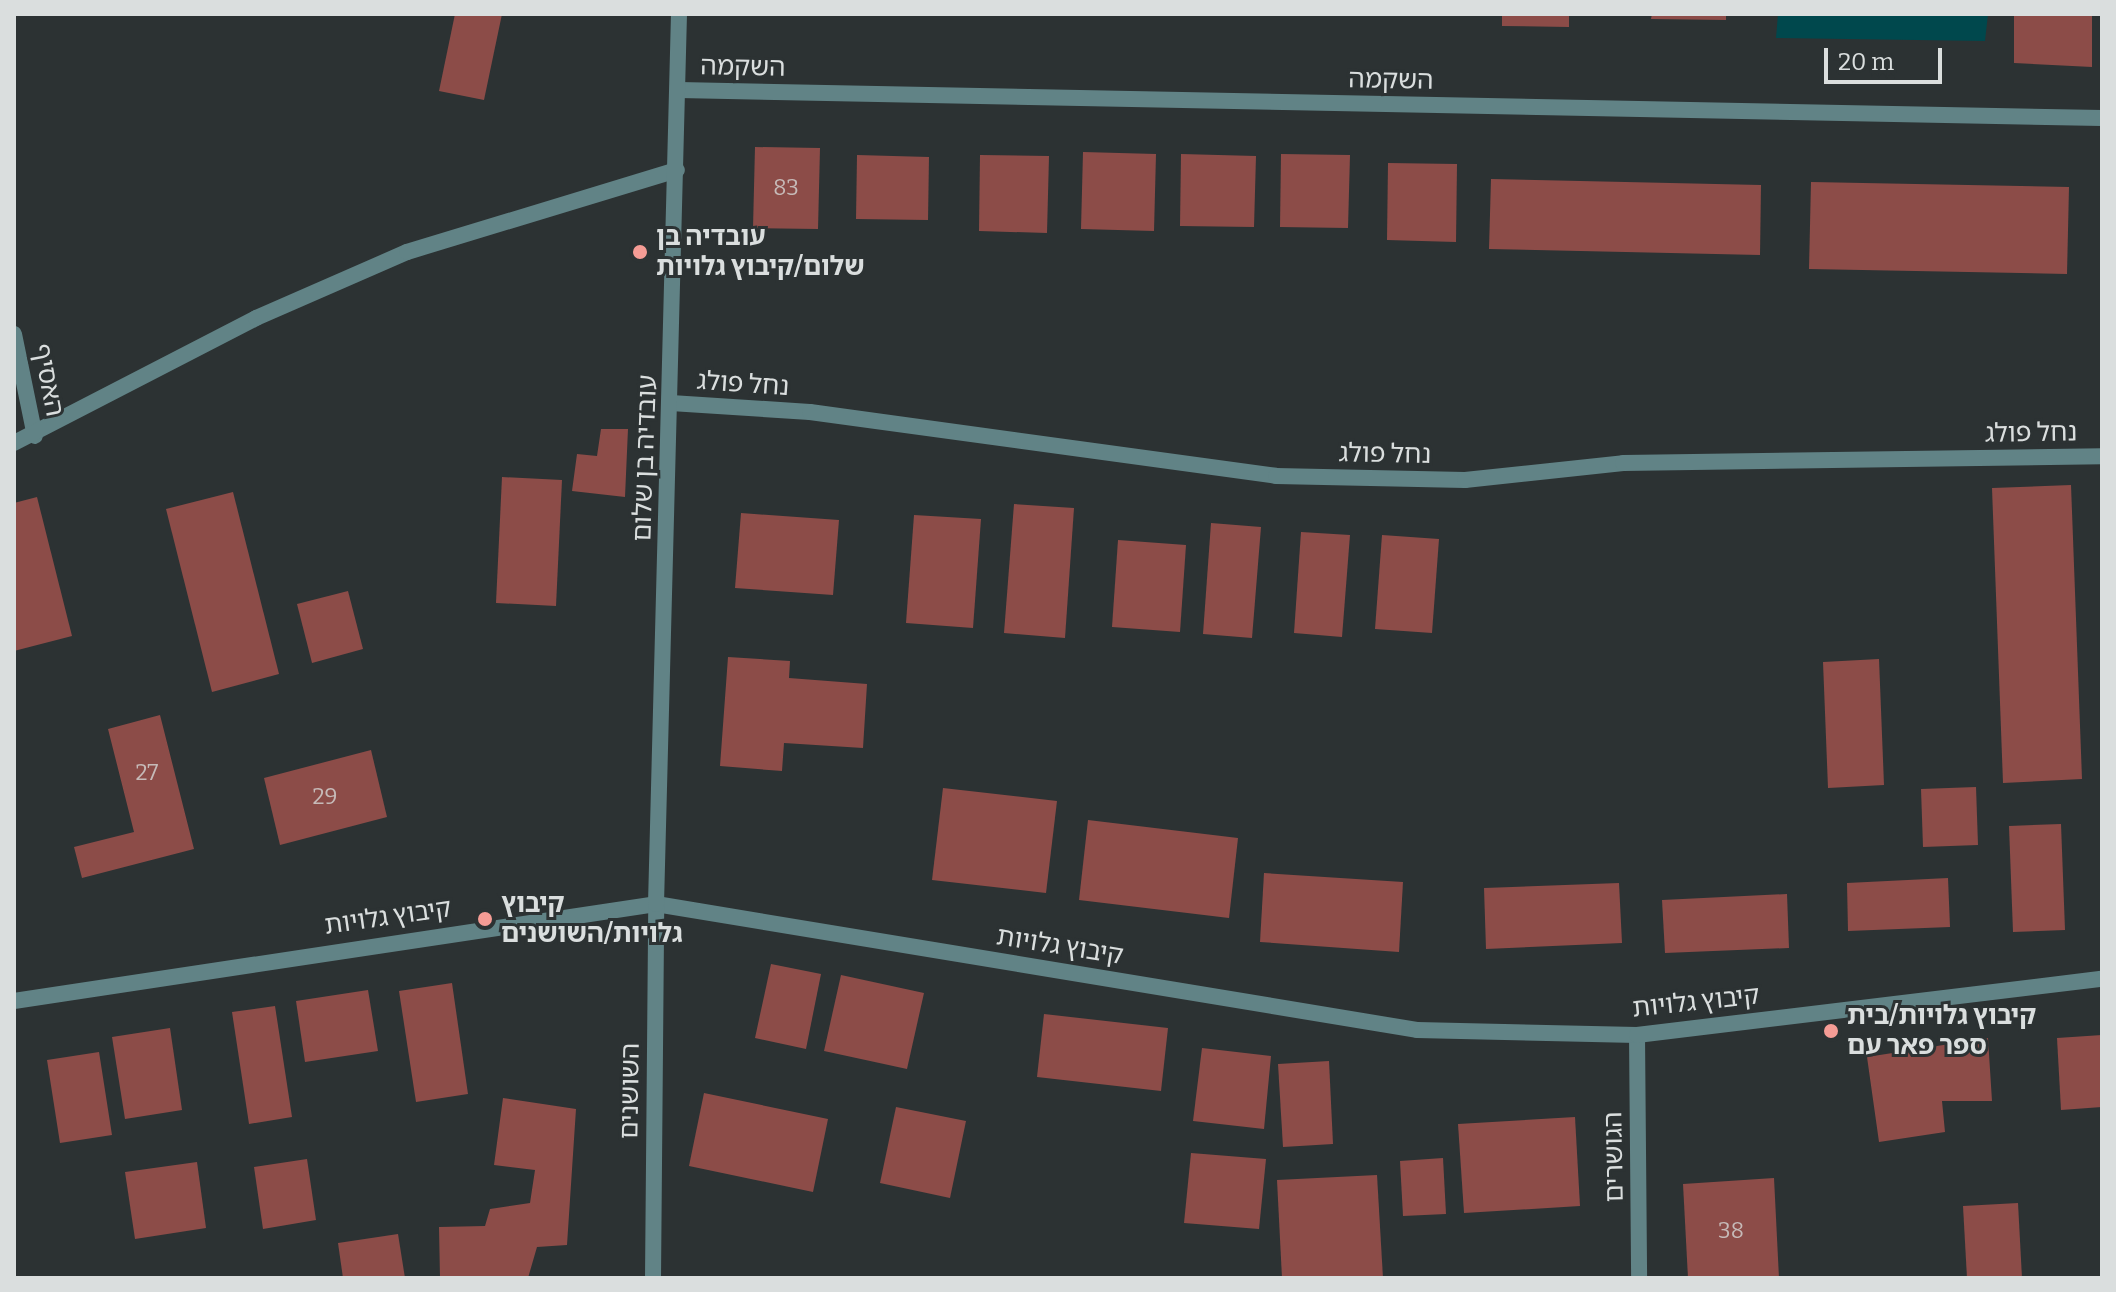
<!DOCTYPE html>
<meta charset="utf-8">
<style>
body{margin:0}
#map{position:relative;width:2116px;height:1292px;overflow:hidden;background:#2c3233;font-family:Bitter,"Noto Sans Hebrew",serif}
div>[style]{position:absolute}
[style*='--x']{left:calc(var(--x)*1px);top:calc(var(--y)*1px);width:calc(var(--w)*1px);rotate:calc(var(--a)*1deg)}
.green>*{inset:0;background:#00484d}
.building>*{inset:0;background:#8c4c48}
.minor>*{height:16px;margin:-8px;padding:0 8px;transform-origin:8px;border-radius:8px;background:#618386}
.tertiary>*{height:16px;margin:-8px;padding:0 8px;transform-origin:8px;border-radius:8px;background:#618386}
.dots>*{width:22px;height:22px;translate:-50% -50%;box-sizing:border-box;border:4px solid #2c3233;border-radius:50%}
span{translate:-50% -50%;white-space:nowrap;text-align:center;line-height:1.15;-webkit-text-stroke:6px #2c3233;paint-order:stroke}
.number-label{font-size:22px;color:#c6bab8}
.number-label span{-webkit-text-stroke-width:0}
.street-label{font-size:26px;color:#dadede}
.poi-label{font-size:26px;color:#dadede;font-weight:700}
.left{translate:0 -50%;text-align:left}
.frame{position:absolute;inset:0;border:16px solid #dadede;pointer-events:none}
.scale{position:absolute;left:1824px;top:48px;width:118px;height:36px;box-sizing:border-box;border:4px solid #dadede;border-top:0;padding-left:10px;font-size:24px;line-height:28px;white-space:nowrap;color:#dadede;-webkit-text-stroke:6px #2c3233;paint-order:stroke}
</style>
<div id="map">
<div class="green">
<i style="clip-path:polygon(1778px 14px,1988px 14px,1985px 41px,1776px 38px)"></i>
</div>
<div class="building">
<i style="clip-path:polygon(455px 14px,502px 14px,484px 100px,439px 91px)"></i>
<i style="clip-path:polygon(1502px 14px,1569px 14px,1569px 27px,1502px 26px)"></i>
<i style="clip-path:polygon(1652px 14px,1726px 14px,1726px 20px,1651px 19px)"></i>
<i style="clip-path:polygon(2014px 14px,2092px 14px,2092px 67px,2014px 63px)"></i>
<i style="clip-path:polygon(755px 147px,820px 148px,818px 229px,753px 228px)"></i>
<i style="clip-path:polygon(1083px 152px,1156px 154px,1154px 231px,1081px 229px)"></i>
<i style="clip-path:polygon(1181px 154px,1256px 156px,1254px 227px,1180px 226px)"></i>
<i style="clip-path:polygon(1281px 154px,1350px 155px,1348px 228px,1280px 227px)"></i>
<i style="clip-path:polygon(857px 155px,929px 157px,928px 220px,856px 219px)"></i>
<i style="clip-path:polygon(980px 155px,1049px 156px,1047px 233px,979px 231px)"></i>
<i style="clip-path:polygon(1388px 163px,1457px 164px,1456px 242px,1387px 240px)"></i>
<i style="clip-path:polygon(1491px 179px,1761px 185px,1760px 255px,1489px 249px)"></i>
<i style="clip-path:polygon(1811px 182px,2069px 187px,2067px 274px,1809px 269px)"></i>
<i style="clip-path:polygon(601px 429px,628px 429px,625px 497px,572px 491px,577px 454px,597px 456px)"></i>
<i style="clip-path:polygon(502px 477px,562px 480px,556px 606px,496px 603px)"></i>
<i style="clip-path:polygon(2071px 485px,2082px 779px,2003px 783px,1992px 488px)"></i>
<i style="clip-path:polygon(233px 492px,279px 674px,212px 692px,166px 509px)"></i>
<i style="clip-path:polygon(37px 497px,72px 636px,14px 651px,14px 503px)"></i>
<i style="clip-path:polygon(1014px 504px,1074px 508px,1065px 638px,1004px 633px)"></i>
<i style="clip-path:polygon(741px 513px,839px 520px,833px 595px,735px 588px)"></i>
<i style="clip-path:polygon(914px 515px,981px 519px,973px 628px,906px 623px)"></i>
<i style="clip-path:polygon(1211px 523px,1261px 527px,1252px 638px,1203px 634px)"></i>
<i style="clip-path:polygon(1301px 532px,1350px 535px,1342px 637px,1294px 633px)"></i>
<i style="clip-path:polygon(1382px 535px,1439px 539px,1432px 633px,1375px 629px)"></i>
<i style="clip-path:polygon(1118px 540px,1186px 545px,1180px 632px,1112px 627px)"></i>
<i style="clip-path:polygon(348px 591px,363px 649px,312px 663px,297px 604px)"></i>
<i style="clip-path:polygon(728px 657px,790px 661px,789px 678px,867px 684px,863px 748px,784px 743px,782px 771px,720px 766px)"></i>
<i style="clip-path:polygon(1879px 659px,1884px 785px,1828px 788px,1823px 662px)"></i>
<i style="clip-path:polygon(160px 715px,194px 849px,82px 878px,74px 847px,134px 832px,108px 729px)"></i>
<i style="clip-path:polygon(371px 750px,387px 817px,280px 845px,264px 778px)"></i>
<i style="clip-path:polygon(1976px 787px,1978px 845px,1923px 847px,1921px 789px)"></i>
<i style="clip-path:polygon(943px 788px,1057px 801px,1046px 893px,932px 880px)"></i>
<i style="clip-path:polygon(1088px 820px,1238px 838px,1229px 918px,1079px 900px)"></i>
<i style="clip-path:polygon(2061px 824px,2065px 930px,2013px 932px,2009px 826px)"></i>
<i style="clip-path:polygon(1264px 873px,1403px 882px,1399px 952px,1260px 942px)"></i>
<i style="clip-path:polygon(1948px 878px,1950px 927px,1848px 931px,1847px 883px)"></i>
<i style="clip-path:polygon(1619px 883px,1622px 943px,1486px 949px,1484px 888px)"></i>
<i style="clip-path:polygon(1787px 894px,1789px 948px,1665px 953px,1662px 900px)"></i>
<i style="clip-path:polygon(771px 964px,821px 974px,806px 1049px,755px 1038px)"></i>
<i style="clip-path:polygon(841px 975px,924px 993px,907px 1069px,824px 1051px)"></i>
<i style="clip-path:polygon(452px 983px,468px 1094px,416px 1102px,399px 991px)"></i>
<i style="clip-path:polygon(368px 990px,378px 1051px,305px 1062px,296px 1001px)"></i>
<i style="clip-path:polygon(275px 1006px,292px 1117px,249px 1124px,232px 1012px)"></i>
<i style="clip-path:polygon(1044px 1014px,1168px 1028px,1161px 1091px,1037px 1077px)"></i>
<i style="clip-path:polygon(170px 1028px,182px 1110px,125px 1119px,112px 1037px)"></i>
<i style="clip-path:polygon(2102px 1035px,2102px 1107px,2061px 1110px,2057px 1038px)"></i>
<i style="clip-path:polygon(1988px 1038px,1992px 1101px,1942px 1101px,1945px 1132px,1879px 1142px,1867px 1057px)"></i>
<i style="clip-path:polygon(1202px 1048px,1271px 1056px,1264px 1129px,1193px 1121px)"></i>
<i style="clip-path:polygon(99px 1052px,112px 1135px,60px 1143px,47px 1060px)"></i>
<i style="clip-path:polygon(1329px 1061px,1333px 1144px,1283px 1147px,1278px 1064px)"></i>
<i style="clip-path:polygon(704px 1093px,828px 1119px,813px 1192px,689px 1166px)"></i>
<i style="clip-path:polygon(503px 1098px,576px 1109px,567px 1245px,537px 1247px,528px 1278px,440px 1278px,439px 1227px,485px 1226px,490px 1209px,530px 1203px,535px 1170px,494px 1165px)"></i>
<i style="clip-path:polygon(896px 1107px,966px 1121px,950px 1198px,880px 1183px)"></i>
<i style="clip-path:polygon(1575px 1117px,1580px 1206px,1464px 1213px,1458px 1124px)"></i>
<i style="clip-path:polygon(1191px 1153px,1266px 1159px,1259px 1229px,1184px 1223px)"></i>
<i style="clip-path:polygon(1443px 1158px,1446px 1214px,1403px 1216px,1400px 1161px)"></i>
<i style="clip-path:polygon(307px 1159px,316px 1220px,263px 1229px,254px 1167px)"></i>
<i style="clip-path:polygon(197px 1162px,206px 1228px,135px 1239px,125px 1172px)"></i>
<i style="clip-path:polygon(1377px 1175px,1383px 1278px,1282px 1278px,1277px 1180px)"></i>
<i style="clip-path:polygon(1774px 1178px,1779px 1278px,1688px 1278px,1683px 1184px)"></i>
<i style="clip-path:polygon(2018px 1203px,2022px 1278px,1967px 1278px,1963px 1206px)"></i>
<i style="clip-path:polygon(398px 1234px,405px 1278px,343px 1278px,338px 1243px)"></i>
</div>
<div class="minor">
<i style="--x:679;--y:90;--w:1423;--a:1.13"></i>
<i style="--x:14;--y:334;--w:104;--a:78.4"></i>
<i style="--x:671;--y:403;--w:139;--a:3.7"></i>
<i style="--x:810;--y:412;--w:470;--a:7.8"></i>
<i style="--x:1276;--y:476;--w:189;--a:1.2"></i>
<i style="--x:1465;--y:480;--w:159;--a:-6.1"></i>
<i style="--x:1623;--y:463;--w:479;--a:-0.8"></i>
<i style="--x:14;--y:443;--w:272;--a:-27.3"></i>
<i style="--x:256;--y:318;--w:165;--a:-23.6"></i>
<i style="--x:407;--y:252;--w:282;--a:-16.9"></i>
<i style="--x:1637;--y:1035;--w:243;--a:89.5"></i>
</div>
<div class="tertiary">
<i style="--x:14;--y:1001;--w:649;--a:-8.59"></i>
<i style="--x:656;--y:904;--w:771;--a:9.4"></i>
<i style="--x:1417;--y:1030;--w:220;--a:1.3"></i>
<i style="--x:1637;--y:1035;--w:468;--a:-6.9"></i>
<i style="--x:653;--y:1278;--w:374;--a:-89.5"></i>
<i style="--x:656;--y:904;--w:890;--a:-88.52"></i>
</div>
<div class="dots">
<i style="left:640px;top:252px;background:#f59c95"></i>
<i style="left:485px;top:919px;background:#f59c95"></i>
<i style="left:1831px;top:1031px;background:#f59c95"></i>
</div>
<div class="number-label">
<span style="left:786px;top:188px">83</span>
<span style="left:147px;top:773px">27</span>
<span style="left:325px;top:797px">29</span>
<span style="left:1731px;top:1231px">38</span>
</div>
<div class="street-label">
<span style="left:743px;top:67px;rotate:1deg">השקמה</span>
<span style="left:1391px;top:80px;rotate:1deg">השקמה</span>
<span style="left:48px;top:380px;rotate:79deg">האסיף</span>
<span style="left:743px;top:384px;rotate:4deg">נחל פולג</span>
<span style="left:2031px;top:433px;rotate:-1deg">נחל פולג</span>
<span style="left:1385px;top:454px;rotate:1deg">נחל פולג</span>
<span style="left:645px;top:458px;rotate:-88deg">עובדיה בן שלום</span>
<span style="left:388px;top:917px;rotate:-8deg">קיבוץ גלויות</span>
<span style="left:1060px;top:946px;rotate:9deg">קיבוץ גלויות</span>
<span style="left:1696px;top:1002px;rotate:-6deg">קיבוץ גלויות</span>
<span style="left:630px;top:1091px;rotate:-89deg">השושנים</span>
<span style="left:1614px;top:1157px;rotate:-91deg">הגושרים</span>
</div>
<div class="poi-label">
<span class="left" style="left:656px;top:252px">עובדיה בן<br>שלום/קיבוץ גלויות</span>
<span class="left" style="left:501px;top:919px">קיבוץ<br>גלויות/השושנים</span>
<span class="left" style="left:1847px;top:1031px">קיבוץ גלויות/בית<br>ספר פאר עם</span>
</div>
<div class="frame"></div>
<div class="scale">20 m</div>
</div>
